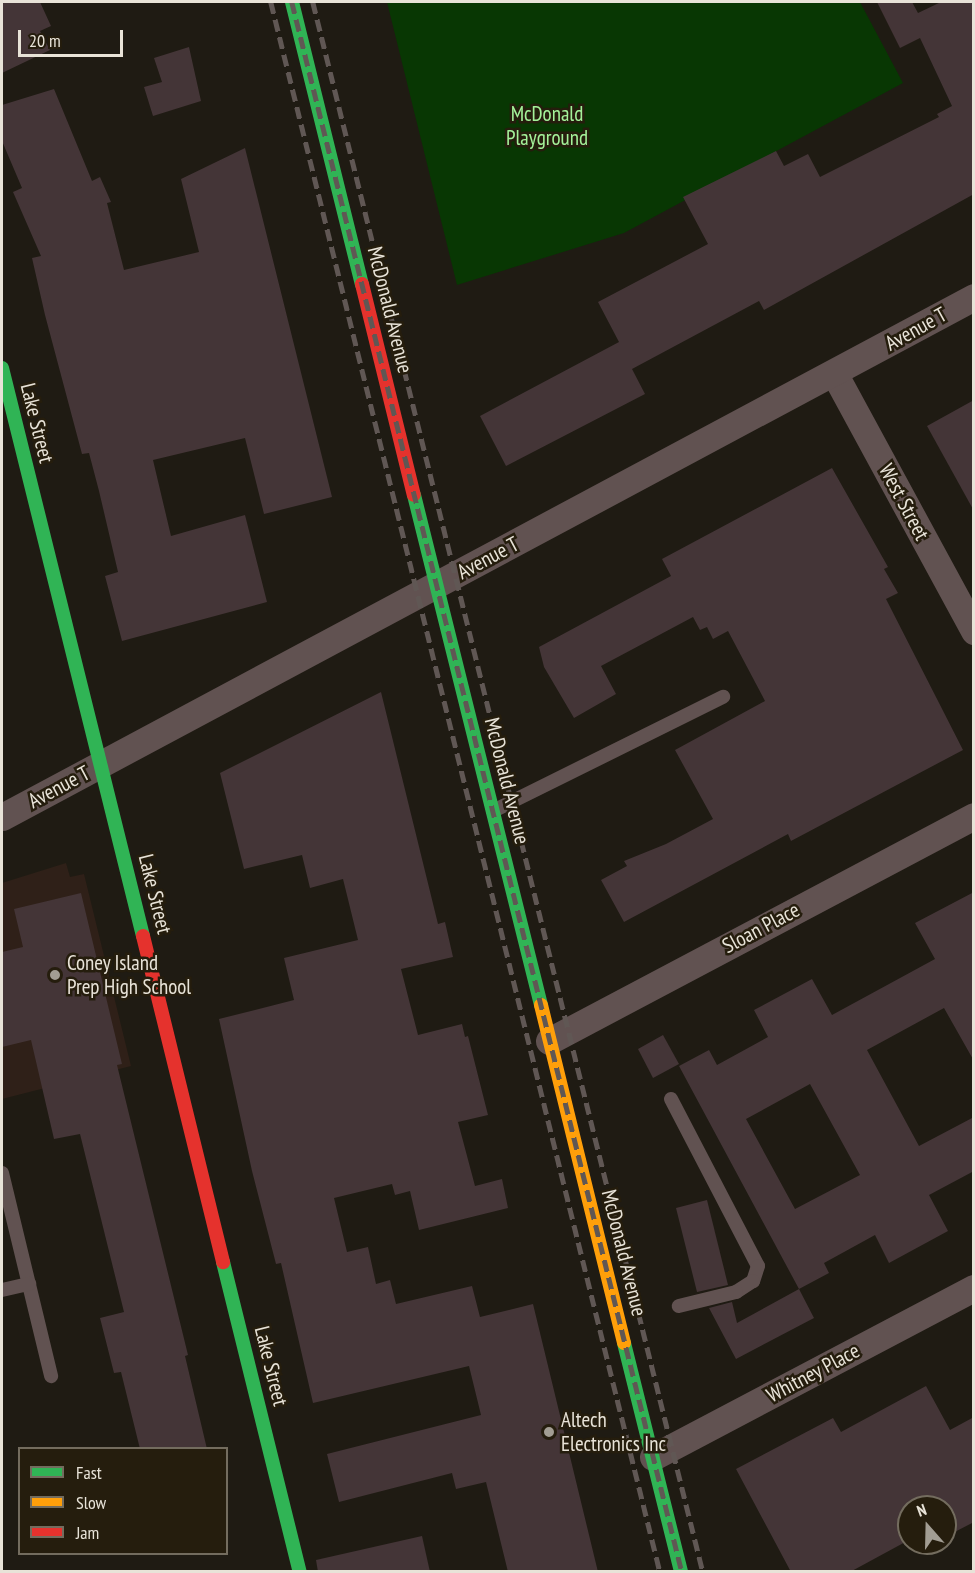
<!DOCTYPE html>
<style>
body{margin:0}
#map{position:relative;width:975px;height:1573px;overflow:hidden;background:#1f1b13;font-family:"PT Sans Narrow",sans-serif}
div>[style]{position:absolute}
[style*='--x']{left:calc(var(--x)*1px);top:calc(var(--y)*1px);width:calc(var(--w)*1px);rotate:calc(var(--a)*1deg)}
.education>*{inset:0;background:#2f2018}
.green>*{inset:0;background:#083703}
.building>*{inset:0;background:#443537}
.lane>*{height:14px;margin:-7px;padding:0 7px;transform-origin:7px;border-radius:7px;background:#615251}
.street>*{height:27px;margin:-13.5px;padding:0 13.5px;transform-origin:13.5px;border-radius:13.5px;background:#615251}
.fast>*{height:14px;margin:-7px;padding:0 7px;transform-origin:7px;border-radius:7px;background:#30b455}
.slow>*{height:14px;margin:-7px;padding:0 7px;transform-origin:7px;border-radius:7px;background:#ff9f0a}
.jam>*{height:14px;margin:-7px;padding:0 7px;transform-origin:7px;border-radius:7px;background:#e5322d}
.rail>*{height:4.5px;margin-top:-2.25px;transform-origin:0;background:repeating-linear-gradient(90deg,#605754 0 12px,transparent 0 18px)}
.dots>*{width:16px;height:16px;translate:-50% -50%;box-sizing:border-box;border:3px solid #251d0d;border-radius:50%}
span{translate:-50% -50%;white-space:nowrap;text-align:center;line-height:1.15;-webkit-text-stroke:5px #251d0d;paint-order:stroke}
.park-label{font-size:21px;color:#a4f29a}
.street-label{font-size:21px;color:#e8e3d8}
.poi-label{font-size:21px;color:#e8e3d8}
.left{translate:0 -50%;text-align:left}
.frame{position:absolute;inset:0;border:3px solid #e8e3d8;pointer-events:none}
.legend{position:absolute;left:18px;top:1447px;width:210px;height:108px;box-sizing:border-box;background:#251d0d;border:2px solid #736c5e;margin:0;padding:8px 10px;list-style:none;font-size:18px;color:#e8e3d8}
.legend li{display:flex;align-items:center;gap:12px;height:30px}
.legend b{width:30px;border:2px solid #736c5e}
.north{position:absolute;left:897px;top:1495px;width:60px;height:60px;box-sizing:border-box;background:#251d0d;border:2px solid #736c5e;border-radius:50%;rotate:340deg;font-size:16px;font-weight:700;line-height:24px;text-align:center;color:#e8e3d8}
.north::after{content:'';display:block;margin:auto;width:21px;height:27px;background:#a29d93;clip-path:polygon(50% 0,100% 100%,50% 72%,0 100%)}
.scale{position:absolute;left:18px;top:30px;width:105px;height:27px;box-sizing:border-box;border:3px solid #e8e3d8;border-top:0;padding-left:8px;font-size:18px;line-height:21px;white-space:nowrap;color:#e8e3d8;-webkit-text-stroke:4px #251d0d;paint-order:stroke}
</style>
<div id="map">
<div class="education">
<i style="clip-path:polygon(66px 863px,70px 877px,84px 874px,131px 1066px,2px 1099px,2px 883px)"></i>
</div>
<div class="green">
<i style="clip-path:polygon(387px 2px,860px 2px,903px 83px,624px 233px,457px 285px)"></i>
</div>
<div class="building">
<i style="clip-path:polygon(2px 2px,40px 2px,51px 26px,40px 31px,50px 50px,2px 73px)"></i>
<i style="clip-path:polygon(877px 2px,912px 2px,918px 13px,941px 2px,974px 2px,974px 194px,764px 310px,759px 301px,632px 369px,645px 394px,506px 466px,480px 416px,619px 342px,598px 302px,708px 244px,683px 197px,776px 151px,784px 166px,808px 154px,820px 177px,939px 117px,937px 114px,952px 106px,920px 38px,900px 48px)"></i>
<i style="clip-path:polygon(189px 47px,201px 101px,153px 116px,144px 87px,162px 82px,154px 58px)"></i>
<i style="clip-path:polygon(54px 89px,92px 181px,100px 177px,111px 202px,107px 203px,124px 270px,199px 252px,181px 179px,245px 148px,332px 497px,264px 514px,245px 438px,153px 460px,171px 536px,245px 515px,267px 602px,122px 641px,105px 576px,118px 572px,99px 491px,89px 453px,82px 454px,45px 315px,32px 258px,41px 256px,13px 192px,22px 188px,2px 141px,2px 105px)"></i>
<i style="clip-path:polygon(974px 400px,974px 511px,927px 426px)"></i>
<i style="clip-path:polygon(832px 468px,888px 567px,884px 569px,898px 593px,886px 599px,963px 750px,791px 841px,788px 834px,624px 922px,601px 880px,627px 866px,624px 861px,666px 844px,713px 819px,675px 750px,765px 701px,728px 631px,713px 639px,707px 627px,700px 630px,693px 617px,601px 666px,616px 694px,574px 718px,544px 667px,539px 647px,671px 576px,662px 559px)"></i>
<i style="clip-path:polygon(381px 692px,438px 924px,445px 922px,453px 957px,401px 969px,418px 1035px,462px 1024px,465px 1037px,468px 1036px,488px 1115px,458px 1122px,475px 1186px,502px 1179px,508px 1208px,419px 1230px,410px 1191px,395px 1195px,392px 1184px,334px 1198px,347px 1252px,368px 1247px,376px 1284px,390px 1280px,396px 1304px,472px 1286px,480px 1317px,533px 1304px,598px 1572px,508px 1572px,486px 1482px,456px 1489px,452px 1473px,339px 1502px,327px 1454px,481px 1415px,469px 1366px,313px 1403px,281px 1263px,276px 1264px,252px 1171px,219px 1019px,294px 1000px,284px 958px,358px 940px,343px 879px,310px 888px,302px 855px,244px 869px,220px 773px)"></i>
<i style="clip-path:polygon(evenodd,974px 892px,974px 1061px,944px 1008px,867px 1050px,919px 1146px,974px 1117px,974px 1171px,929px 1195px,948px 1231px,889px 1263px,875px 1235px,824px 1263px,829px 1273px,799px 1289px,679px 1066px,709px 1050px,717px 1065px,768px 1037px,754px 1010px,812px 979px,832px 1015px,935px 959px,915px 923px,974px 892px,810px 1084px,860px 1175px,795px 1209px,746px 1119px,810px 1084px)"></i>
<i style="clip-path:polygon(81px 893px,122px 1064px,117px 1065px,188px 1355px,185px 1356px,207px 1449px,140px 1449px,121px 1372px,114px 1373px,100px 1318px,124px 1312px,80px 1134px,54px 1139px,31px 1040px,2px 1047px,2px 952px,23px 947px,14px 909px)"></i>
<i style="clip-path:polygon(663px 1035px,679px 1064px,653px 1078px,638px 1049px)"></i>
<i style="clip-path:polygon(707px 1200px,728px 1285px,697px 1292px,676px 1208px)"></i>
<i style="clip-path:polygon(799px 1289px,814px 1318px,736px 1359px,709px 1308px,732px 1302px,737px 1323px)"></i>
<i style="clip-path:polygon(926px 1386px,950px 1430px,974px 1417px,974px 1522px,945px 1537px,945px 1507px,909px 1507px,909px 1540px,850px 1572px,791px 1572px,736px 1469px,833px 1418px,841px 1432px)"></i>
<i style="clip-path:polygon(422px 1536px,430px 1572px,318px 1572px,316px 1560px)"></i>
</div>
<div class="lane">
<i style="--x:493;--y:811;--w:257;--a:-26.4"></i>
<i style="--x:671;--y:1099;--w:188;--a:62.5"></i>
<i style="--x:758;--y:1266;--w:16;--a:108"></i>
<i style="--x:753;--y:1281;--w:20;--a:147"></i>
<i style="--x:736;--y:1292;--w:59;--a:166.2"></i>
<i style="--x:2;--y:1173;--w:209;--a:76.4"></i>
<i style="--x:2;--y:1290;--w:28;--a:-13"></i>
</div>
<div class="street">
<i style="--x:834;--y:373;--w:294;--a:61.5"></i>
<i style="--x:2;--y:817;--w:1102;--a:-28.15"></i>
<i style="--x:549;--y:1041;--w:481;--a:-27.9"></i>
<i style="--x:653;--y:1457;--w:363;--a:-27.8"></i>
</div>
<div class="fast">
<i style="--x:292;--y:2;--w:291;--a:76.1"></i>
<i style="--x:2;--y:368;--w:585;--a:76.06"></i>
<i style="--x:414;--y:495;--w:526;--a:76.02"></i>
<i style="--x:223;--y:1262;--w:319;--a:76.1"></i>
<i style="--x:624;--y:1343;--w:236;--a:76"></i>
</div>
<div class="slow">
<i style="--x:541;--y:1005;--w:348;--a:76.2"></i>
</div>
<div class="jam">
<i style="--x:362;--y:284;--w:217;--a:76.2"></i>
<i style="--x:143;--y:936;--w:336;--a:76.2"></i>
</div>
<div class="rail">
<i style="--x:271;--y:2;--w:1617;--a:76.08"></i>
<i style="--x:292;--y:2;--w:1618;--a:76.05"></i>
<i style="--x:313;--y:2;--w:1618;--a:76.05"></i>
</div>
<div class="dots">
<i style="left:55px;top:975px;background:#a29d93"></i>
<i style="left:549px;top:1432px;background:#a29d93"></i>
</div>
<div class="park-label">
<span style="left:547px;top:126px">McDonald<br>Playground</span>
</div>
<div class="street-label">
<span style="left:390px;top:310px;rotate:76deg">McDonald Avenue</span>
<span style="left:916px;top:329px;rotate:-29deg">Avenue T</span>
<span style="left:37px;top:423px;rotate:76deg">Lake Street</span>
<span style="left:904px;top:502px;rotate:62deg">West Street</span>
<span style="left:488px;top:558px;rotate:-28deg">Avenue T</span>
<span style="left:507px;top:781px;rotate:76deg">McDonald Avenue</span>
<span style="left:59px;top:787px;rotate:-28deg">Avenue T</span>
<span style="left:155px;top:894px;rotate:76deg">Lake Street</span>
<span style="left:761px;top:928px;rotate:-28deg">Sloan Place</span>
<span style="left:624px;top:1253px;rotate:76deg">McDonald Avenue</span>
<span style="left:271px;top:1366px;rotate:76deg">Lake Street</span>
<span style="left:813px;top:1373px;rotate:-28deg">Whitney Place</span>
</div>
<div class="poi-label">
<span class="left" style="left:67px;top:975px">Coney Island<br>Prep High School</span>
<span class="left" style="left:561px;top:1432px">Altech<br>Electronics Inc</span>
</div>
<div class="frame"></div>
<ul class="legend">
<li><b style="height:8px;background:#30b455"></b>Fast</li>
<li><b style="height:8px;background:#ff9f0a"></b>Slow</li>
<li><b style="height:8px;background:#e5322d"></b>Jam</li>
</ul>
<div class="north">N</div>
<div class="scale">20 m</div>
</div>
